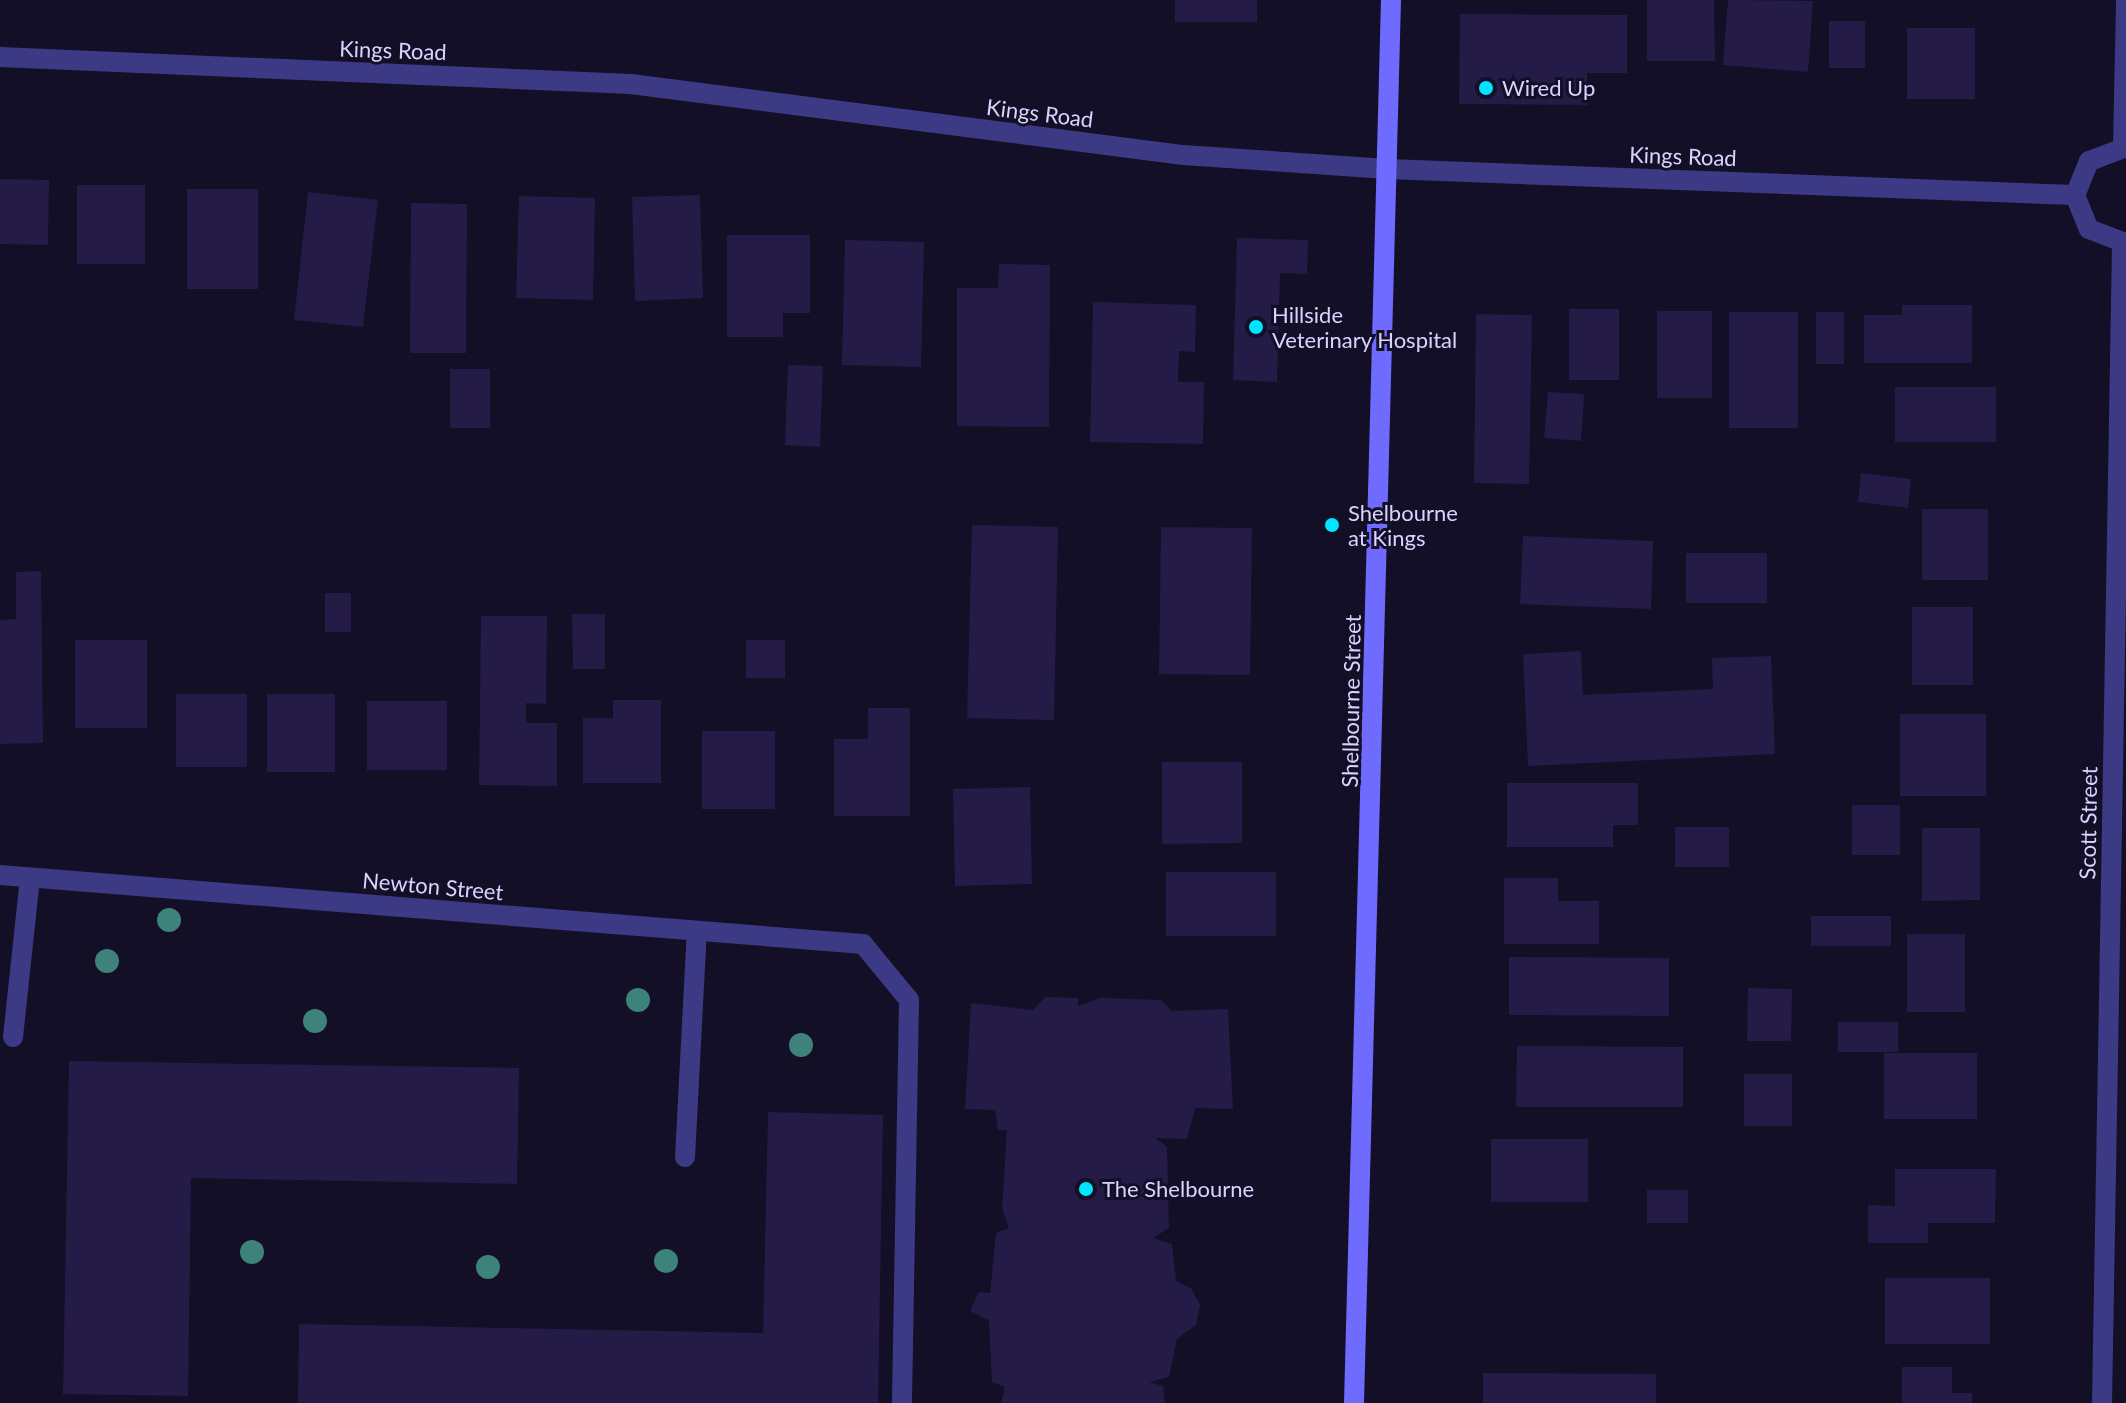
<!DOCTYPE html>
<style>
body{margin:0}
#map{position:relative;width:2126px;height:1403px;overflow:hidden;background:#130f26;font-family:Lato,sans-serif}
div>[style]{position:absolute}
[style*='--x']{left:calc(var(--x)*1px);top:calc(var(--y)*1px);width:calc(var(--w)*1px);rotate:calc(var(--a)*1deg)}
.building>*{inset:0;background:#241b47}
.service>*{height:20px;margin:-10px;padding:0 10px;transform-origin:10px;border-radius:10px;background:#3d3a85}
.minor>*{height:20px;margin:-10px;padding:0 10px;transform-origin:10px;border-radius:10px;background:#3d3a85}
.secondary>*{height:20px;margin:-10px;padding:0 10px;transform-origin:10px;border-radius:10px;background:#6f6bff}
.trees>*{width:24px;height:24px;margin:-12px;border-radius:50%;background:#3d827b}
.dots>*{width:22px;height:22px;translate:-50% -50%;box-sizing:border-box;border:4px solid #130f26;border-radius:50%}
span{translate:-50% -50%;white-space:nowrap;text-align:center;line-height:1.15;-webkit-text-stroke:6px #130f26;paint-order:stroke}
.street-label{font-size:22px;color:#d9d4ff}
.poi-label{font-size:22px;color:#d9d4ff}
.left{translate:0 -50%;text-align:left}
</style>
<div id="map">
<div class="building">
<i style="clip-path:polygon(1175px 0,1257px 0,1257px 22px,1175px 22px)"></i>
<i style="clip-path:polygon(1647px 0,1714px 0,1715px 61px,1647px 61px)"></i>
<i style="clip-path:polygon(1728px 0,1813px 1px,1808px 72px,1723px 65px)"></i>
<i style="clip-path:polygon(1460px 14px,1627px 15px,1627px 73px,1587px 73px,1587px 105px,1459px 104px)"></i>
<i style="clip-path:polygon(1829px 21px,1865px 21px,1865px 68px,1829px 68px)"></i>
<i style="clip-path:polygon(1907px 28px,1975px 28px,1975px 99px,1907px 99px)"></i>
<i style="clip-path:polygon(0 179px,49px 180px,48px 245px,0 244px)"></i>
<i style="clip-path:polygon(77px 185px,145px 185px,145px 264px,77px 264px)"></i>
<i style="clip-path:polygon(187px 189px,258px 189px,258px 289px,187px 289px)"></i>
<i style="clip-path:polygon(308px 192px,378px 200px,363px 327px,294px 320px)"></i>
<i style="clip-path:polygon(700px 195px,703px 298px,635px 301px,632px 197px)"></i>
<i style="clip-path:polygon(519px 196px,595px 198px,593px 300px,516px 298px)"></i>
<i style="clip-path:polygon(411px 203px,467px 204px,466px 353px,410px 353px)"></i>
<i style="clip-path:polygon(727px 235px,810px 235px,810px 313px,783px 313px,783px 337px,727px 337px)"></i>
<i style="clip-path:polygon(1237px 238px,1308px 240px,1307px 274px,1280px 273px,1277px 382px,1233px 380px)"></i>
<i style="clip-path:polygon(845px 240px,924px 242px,921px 367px,842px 365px)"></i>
<i style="clip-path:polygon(999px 264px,1050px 265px,1049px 427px,957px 426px,957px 288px,998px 288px)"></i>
<i style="clip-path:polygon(1093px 302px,1196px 305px,1195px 352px,1179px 351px,1178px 382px,1204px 382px,1203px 444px,1090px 442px)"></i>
<i style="clip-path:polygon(1902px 305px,1972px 305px,1972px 363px,1864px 363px,1864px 315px,1902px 315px)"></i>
<i style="clip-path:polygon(1569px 309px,1619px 309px,1619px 380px,1569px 380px)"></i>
<i style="clip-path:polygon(1657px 311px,1712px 311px,1712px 398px,1657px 398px)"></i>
<i style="clip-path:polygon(1729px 312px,1798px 312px,1798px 428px,1729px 428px)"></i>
<i style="clip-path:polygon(1816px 312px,1844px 312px,1844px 364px,1816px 364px)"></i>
<i style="clip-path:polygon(1476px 314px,1532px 315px,1529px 484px,1474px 483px)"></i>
<i style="clip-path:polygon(788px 365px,823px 366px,820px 447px,785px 445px)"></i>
<i style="clip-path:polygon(450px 369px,490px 369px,490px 428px,450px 428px)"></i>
<i style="clip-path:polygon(1895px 387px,1996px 387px,1996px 442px,1895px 442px)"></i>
<i style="clip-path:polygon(1548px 392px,1584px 394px,1581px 441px,1544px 438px)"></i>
<i style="clip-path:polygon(1861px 473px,1911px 479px,1908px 508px,1858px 502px)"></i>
<i style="clip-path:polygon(1922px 509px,1988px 509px,1988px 580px,1922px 580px)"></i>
<i style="clip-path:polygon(972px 525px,1058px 527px,1054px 720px,967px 718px)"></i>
<i style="clip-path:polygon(1161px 527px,1252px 528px,1250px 675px,1159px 674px)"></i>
<i style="clip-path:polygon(1523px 536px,1653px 541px,1651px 609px,1520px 604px)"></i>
<i style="clip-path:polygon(1686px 553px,1767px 553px,1767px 603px,1686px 603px)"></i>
<i style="clip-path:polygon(41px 571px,43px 743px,0 744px,0 620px,16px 619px,16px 572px)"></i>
<i style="clip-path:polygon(325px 593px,351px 593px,351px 632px,325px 632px)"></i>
<i style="clip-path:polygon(1912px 607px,1973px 607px,1973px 685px,1912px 685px)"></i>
<i style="clip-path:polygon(572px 614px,605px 614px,605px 669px,573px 669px)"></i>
<i style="clip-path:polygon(481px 616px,547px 616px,546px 704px,526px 703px,526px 723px,557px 723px,557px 786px,479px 785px)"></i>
<i style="clip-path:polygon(75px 640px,147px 640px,147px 728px,75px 728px)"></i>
<i style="clip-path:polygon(746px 640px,785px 640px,785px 678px,746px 678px)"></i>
<i style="clip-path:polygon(1581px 651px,1583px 695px,1713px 689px,1712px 658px,1771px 656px,1775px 754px,1528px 766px,1523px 654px)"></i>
<i style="clip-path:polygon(176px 694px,247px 694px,247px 767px,176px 767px)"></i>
<i style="clip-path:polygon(267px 694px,335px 694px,335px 772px,267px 772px)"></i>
<i style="clip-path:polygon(613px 700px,661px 700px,661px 783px,583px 783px,583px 718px,613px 718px)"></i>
<i style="clip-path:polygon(367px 701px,447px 701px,447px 770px,367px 770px)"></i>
<i style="clip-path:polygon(868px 708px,910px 708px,910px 816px,834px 816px,834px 739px,868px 739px)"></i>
<i style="clip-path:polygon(1900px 714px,1986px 714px,1986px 796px,1900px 796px)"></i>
<i style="clip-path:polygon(702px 731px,775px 731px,775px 809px,702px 809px)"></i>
<i style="clip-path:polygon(1162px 762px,1242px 762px,1242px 843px,1162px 844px)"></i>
<i style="clip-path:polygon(1507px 783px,1638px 783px,1638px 825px,1613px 825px,1613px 847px,1507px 847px)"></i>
<i style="clip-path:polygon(1030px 787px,1032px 884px,955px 886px,953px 789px)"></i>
<i style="clip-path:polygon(1852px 805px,1900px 805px,1900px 855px,1852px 855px)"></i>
<i style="clip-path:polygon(1675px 827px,1729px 827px,1729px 867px,1675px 867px)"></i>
<i style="clip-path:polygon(1922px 828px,1980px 828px,1980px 900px,1922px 901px)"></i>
<i style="clip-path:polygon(1166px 872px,1276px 872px,1276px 936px,1166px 936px)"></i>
<i style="clip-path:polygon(1504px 878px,1558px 878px,1558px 901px,1599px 901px,1599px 944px,1504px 944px)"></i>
<i style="clip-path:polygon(1811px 916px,1891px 916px,1891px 946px,1811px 946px)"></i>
<i style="clip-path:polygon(1907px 934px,1965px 934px,1965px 1012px,1907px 1012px)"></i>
<i style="clip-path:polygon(1509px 957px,1669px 958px,1669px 1016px,1509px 1015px)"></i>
<i style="clip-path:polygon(1748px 988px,1792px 989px,1791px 1041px,1747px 1041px)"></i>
<i style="clip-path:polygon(1045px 997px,1078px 998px,1078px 1006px,1100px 998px,1161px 1000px,1172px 1011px,1228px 1009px,1233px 1109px,1195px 1108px,1187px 1139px,1155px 1138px,1167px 1147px,1169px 1228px,1153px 1238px,1172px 1244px,1176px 1281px,1191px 1288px,1200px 1305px,1196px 1325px,1177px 1339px,1169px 1377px,1149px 1382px,1163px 1386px,1165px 1403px,1001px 1403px,1005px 1387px,992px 1382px,989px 1320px,970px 1311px,979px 1292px,990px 1293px,996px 1233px,1009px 1228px,1002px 1208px,1007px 1130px,998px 1130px,995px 1110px,965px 1109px,971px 1003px,1033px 1010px)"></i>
<i style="clip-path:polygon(1838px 1022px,1898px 1022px,1898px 1052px,1838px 1052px)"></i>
<i style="clip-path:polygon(1517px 1046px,1683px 1047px,1683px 1107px,1516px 1107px)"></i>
<i style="clip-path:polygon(1884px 1053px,1977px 1053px,1977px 1119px,1884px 1119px)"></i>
<i style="clip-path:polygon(69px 1061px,519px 1068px,517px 1184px,191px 1178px,188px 1396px,63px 1394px)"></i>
<i style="clip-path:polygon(1744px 1074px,1792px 1074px,1792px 1126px,1744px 1126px)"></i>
<i style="clip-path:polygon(768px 1112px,883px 1115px,878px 1403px,298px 1403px,299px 1324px,763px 1333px)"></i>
<i style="clip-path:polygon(1491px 1139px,1588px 1139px,1588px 1202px,1491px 1202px)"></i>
<i style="clip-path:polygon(1895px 1169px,1996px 1169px,1995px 1223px,1928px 1223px,1928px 1243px,1868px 1243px,1868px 1205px,1895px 1206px)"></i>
<i style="clip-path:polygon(1647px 1190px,1688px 1190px,1688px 1223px,1647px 1223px)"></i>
<i style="clip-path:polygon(1885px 1278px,1990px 1278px,1990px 1344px,1885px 1344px)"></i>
<i style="clip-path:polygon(1902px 1367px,1952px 1367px,1952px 1393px,1972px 1393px,1972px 1403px,1902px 1403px)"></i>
<i style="clip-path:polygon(1483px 1373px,1656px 1374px,1656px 1403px,1483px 1403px)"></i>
</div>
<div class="service">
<i style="--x:863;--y:944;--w:72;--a:50.6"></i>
<i style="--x:909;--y:1000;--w:403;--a:91"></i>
<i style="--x:13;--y:1037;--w:160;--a:-83.9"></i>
<i style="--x:685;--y:1157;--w:226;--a:-87"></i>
</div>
<div class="minor">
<i style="--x:0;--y:57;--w:632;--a:2.45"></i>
<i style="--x:631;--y:84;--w:557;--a:7.33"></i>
<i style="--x:1183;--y:155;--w:205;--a:3.9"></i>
<i style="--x:1388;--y:169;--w:687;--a:2.17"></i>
<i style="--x:2123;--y:146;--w:146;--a:-88.8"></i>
<i style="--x:2126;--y:147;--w:40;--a:159"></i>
<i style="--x:2089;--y:161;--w:37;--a:112"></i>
<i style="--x:2075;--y:195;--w:37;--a:68"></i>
<i style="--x:2089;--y:229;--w:40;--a:21"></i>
<i style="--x:0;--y:875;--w:866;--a:4.57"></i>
<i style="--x:2102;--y:1403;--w:1159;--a:-89.01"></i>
</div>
<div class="secondary">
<i style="--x:1354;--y:1403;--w:1403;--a:-88.49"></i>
</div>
<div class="trees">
<i style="left:169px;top:920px"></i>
<i style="left:107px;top:961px"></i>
<i style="left:638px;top:1000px"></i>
<i style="left:315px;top:1021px"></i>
<i style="left:801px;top:1045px"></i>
<i style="left:252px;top:1252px"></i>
<i style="left:666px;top:1261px"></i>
<i style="left:488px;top:1267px"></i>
</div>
<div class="dots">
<i style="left:1486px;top:88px;background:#00e5ff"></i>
<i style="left:1256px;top:327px;background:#00e5ff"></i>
<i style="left:1332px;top:525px;background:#00e5ff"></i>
<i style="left:1086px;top:1189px;background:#00e5ff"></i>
</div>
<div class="street-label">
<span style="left:393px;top:50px;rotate:2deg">Kings Road</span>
<span style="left:1040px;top:113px;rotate:7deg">Kings Road</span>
<span style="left:1683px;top:156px;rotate:2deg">Kings Road</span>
<span style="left:1351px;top:701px;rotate:-89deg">Shelbourne Street</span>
<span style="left:2088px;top:823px;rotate:-89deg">Scott Street</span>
<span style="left:433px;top:886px;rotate:5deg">Newton Street</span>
</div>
<div class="poi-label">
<span class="left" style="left:1502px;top:88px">Wired Up</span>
<span class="left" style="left:1272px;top:327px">Hillside<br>Veterinary Hospital</span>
<span class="left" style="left:1348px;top:525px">Shelbourne<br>at Kings</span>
<span class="left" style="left:1102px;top:1189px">The Shelbourne</span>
</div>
</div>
